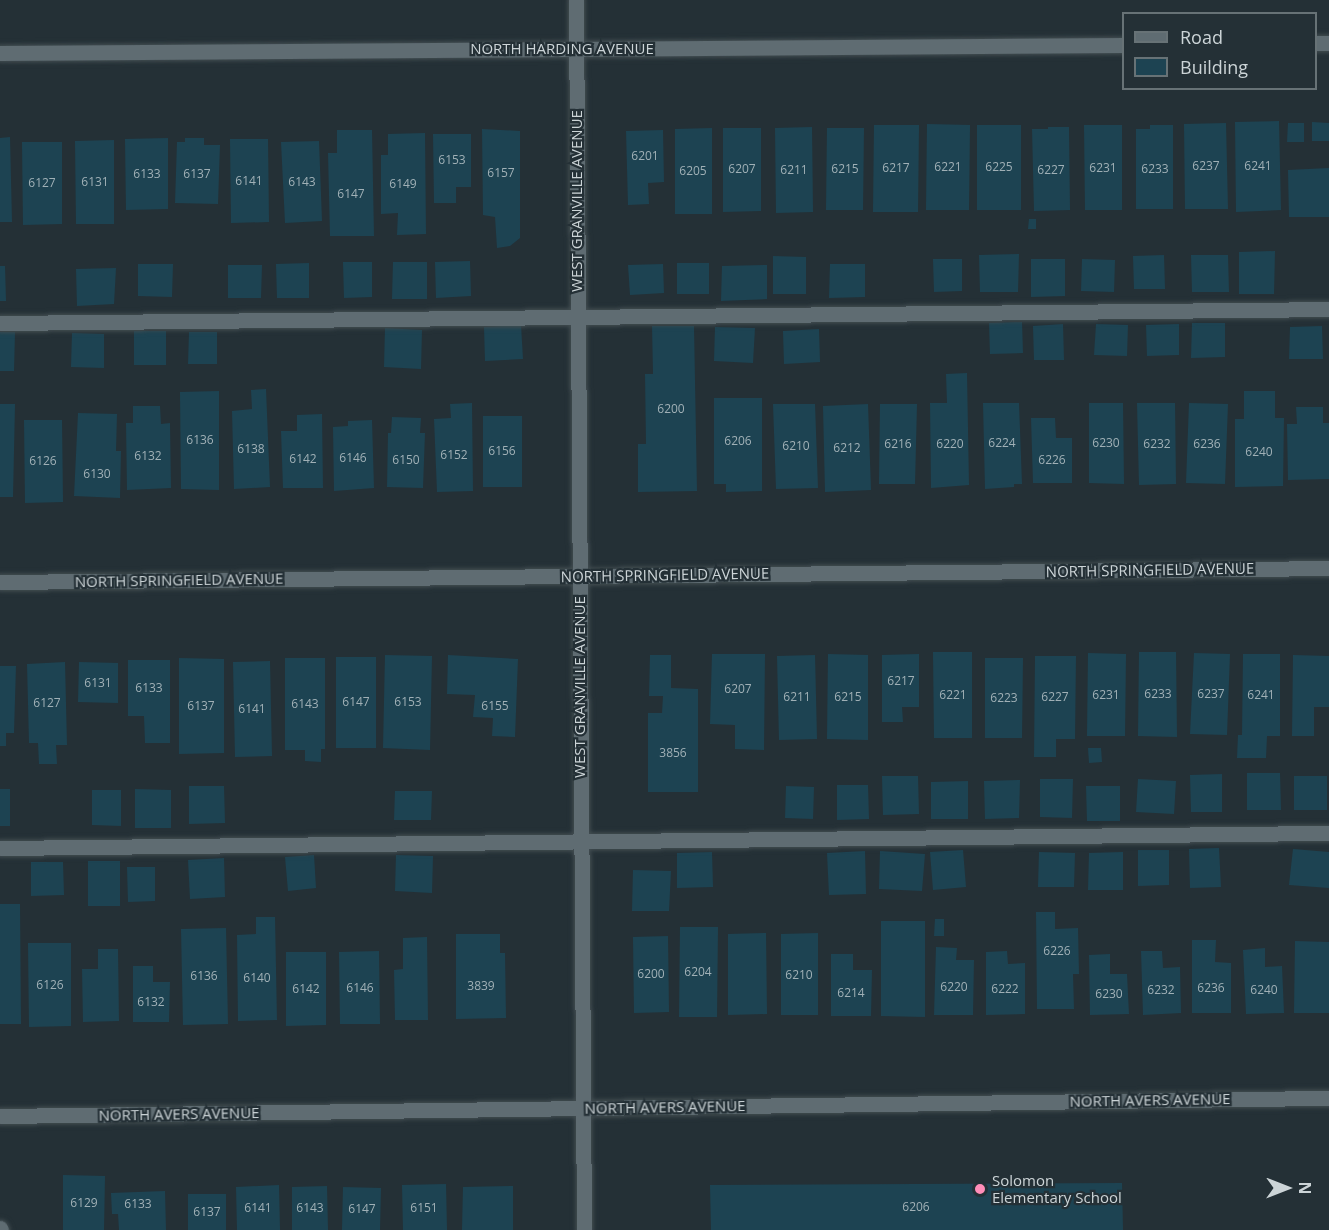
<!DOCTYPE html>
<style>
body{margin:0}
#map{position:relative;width:1329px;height:1230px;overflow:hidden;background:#243036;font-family:"Open Sans",sans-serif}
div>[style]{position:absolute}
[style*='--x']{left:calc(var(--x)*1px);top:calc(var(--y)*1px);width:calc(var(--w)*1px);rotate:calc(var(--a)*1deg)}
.building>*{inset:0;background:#1d4352}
.roads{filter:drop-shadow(0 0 2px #424d51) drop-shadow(0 0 2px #424d51)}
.lane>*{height:15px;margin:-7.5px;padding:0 7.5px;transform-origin:7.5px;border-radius:7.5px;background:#5f6c72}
.street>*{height:15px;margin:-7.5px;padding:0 7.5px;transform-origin:7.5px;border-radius:7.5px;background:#5f6c72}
.dots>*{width:16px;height:16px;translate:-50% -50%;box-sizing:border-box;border:3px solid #243036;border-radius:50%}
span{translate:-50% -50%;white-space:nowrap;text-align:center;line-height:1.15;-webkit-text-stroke:4.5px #243036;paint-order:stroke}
.number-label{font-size:12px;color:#a0b0b6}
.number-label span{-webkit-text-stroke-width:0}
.street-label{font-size:15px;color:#ccd4d7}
.poi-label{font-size:15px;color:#ccd4d7}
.left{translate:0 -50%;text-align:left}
.legend{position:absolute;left:1122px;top:12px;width:195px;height:78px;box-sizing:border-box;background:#243036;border:2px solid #677276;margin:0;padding:8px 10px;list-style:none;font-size:18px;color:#ccd4d7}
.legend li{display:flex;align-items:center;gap:12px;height:30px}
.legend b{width:30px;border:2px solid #677276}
.north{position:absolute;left:1257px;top:1158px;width:60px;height:60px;-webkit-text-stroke:4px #243036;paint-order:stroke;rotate:90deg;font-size:16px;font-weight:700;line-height:24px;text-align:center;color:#ccd4d7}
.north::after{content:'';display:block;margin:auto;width:21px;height:27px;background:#ccd4d7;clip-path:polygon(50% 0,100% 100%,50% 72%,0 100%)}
</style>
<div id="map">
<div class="building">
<i style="clip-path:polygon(1279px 121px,1281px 210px,1236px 212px,1235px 122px)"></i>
<i style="clip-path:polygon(1312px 122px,1329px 123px,1329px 141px,1312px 141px)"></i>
<i style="clip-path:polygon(1226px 123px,1228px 209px,1185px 209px,1184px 124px)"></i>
<i style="clip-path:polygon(1288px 123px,1304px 123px,1304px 142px,1287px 142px)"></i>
<i style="clip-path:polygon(927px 124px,970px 125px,969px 210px,926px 210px)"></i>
<i style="clip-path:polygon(874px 125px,919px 125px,918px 212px,873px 212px)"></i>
<i style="clip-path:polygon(977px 125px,1021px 125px,1021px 210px,977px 210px)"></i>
<i style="clip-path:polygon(1084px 125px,1122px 125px,1122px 210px,1085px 210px)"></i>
<i style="clip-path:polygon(1150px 125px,1173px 125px,1173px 209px,1136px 209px,1136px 129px,1150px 129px)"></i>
<i style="clip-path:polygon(812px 127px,813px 212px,776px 213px,775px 128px)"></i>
<i style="clip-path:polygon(1048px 127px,1069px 127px,1070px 210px,1034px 211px,1032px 129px,1048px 129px)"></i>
<i style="clip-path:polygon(712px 128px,712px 214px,675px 214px,675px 129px)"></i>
<i style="clip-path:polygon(723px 128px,761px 128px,761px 211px,723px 212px)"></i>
<i style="clip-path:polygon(827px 128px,864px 128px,863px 210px,826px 210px)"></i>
<i style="clip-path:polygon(482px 129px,520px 131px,520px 238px,510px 246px,497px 248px,495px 217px,483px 215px)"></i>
<i style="clip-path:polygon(337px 130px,372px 130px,374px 236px,330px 236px,328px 153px,337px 153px)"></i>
<i style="clip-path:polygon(663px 130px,664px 182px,648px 183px,649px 204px,628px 205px,626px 131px)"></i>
<i style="clip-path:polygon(425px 133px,426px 234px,397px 235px,398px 213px,381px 214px,381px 155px,388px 155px,388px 134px)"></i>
<i style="clip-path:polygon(433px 134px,471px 134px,471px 187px,456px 187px,456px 203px,434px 203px)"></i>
<i style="clip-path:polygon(10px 137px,12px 222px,0 222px,0 138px)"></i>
<i style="clip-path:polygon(168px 138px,168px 209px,126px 210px,125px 139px)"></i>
<i style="clip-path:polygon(185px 138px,204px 138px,204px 145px,220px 145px,218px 204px,175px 203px,177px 142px,185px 142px)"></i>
<i style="clip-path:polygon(230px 139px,268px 139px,269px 222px,231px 223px)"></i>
<i style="clip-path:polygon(114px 140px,114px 224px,76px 224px,75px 141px)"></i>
<i style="clip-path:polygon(319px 141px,322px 221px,285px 223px,281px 142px)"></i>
<i style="clip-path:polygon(22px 142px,62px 142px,62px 224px,23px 225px)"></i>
<i style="clip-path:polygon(1329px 168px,1329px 217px,1289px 217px,1288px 170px)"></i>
<i style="clip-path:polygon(1029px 219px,1036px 219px,1036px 229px,1028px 229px)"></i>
<i style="clip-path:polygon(1275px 251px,1274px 294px,1239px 294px,1239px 252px)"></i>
<i style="clip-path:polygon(1019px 254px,1018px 292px,980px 292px,979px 255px)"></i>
<i style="clip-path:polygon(1164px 255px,1165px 289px,1134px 289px,1133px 256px)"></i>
<i style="clip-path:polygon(1191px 255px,1228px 255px,1229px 292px,1192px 292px)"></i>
<i style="clip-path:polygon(773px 256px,806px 257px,806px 294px,773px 294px)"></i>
<i style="clip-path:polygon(933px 259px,962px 259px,962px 291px,934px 292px)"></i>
<i style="clip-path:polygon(1031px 259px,1065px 259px,1065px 296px,1031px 297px)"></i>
<i style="clip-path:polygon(1082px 259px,1115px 260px,1114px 292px,1081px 291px)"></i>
<i style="clip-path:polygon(470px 261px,471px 296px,436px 298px,435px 262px)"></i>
<i style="clip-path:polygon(343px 262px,372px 262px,372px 297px,344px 298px)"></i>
<i style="clip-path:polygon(393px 262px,427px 262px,427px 299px,392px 299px)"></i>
<i style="clip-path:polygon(309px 263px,309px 298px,277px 298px,276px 264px)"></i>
<i style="clip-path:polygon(677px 263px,709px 263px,709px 294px,677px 294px)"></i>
<i style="clip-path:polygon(138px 264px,173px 264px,172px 297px,138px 296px)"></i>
<i style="clip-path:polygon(663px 264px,664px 293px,630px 295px,628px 265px)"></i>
<i style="clip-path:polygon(830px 264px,865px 264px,865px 297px,829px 298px)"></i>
<i style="clip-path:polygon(228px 265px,262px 265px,261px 298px,228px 298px)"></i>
<i style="clip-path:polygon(767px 265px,767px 299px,721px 301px,722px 266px)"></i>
<i style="clip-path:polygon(0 266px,5px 266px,6px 301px,0 301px)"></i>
<i style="clip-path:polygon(116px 268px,114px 304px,77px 306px,76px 269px)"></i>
<i style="clip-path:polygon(1022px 322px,1023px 353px,990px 354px,989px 323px)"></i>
<i style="clip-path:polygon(1192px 323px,1225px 323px,1225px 357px,1191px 358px)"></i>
<i style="clip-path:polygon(1063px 324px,1064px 360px,1034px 360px,1033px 326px)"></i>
<i style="clip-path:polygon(1096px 324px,1128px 325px,1127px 356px,1094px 355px)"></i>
<i style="clip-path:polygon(1179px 324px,1179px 355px,1147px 356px,1146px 325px)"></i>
<i style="clip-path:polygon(521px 325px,523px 359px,485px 361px,484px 327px)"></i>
<i style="clip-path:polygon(652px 326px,694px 326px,697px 491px,638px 492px,638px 444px,646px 444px,645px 374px,653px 374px)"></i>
<i style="clip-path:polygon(1322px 326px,1323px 359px,1289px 359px,1290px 327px)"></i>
<i style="clip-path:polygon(715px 327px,755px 328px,753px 363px,714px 361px)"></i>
<i style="clip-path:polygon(385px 328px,422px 330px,421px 369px,384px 367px)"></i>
<i style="clip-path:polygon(819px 329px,820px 362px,784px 364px,783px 331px)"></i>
<i style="clip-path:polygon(134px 331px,166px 331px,166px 365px,134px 365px)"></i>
<i style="clip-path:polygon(0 332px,15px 332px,14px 371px,0 371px)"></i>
<i style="clip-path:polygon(189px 332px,217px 332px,217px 364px,188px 364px)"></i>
<i style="clip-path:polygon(72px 333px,104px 334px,104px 368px,71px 367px)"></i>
<i style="clip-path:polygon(967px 373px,969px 485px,931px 488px,930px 403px,947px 403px,946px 374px)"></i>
<i style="clip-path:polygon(266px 389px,270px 487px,234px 489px,232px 411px,252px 409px,251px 390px)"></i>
<i style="clip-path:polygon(219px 391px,219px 490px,181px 489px,180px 392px)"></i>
<i style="clip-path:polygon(1244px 391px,1275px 391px,1275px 418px,1284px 418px,1283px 486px,1235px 487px,1235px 419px,1244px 419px)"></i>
<i style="clip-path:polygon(714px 398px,762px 398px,762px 491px,726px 492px,726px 484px,714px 484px)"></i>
<i style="clip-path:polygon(472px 403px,473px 491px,437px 492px,434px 419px,451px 418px,450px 404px)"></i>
<i style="clip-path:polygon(983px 403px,1019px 403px,1022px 484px,1014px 484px,1014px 487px,985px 489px)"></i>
<i style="clip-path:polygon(1089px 403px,1123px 403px,1124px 484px,1089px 483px)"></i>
<i style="clip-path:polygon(1137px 403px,1175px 403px,1176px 484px,1139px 485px)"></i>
<i style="clip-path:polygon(1189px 403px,1228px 404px,1225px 484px,1186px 483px)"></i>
<i style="clip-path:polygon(0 404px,15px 404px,13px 497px,0 497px)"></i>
<i style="clip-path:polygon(773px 404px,815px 404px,818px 488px,776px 489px)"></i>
<i style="clip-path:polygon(868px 404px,871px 490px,825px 492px,823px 406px)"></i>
<i style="clip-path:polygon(880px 404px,917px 404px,915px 484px,879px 484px)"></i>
<i style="clip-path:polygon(133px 406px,160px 406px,161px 424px,170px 423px,171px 488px,127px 490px,126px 423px,133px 423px)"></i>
<i style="clip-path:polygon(1296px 407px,1323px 407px,1323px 423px,1329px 423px,1329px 479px,1288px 480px,1287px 424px,1297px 424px)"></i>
<i style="clip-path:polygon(78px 413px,117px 414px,116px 451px,121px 451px,120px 498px,74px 496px)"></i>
<i style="clip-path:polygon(322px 414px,323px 488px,283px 488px,281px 431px,297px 431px,297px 415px)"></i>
<i style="clip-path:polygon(483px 416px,522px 416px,522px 487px,483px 487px)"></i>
<i style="clip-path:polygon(392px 417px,421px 418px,420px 433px,425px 433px,423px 488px,387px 487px,388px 433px,391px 433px)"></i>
<i style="clip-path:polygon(1031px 418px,1055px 418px,1056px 438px,1072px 438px,1072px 483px,1033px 483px)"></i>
<i style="clip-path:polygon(24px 420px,62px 420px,63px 502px,25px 503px)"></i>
<i style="clip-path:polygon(372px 420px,374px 488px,334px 491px,333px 427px,348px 426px,348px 421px)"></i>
<i style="clip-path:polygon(933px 652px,972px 652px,972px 738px,934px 738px)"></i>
<i style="clip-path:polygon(1139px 652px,1176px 652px,1177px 737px,1138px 736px)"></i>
<i style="clip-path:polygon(1088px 653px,1126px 654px,1125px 736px,1087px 736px)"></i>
<i style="clip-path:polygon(1194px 653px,1230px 654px,1227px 735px,1190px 734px)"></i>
<i style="clip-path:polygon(712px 654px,765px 654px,764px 750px,735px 749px,735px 725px,710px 724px)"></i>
<i style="clip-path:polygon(828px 654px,868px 655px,868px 740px,827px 739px)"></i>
<i style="clip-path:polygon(919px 654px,919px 707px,902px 707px,903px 722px,882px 722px,882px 655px)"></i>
<i style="clip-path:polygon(1243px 654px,1280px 654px,1280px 736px,1267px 736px,1266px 758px,1237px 758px,1238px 735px,1242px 735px)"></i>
<i style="clip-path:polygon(385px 655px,432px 656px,430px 750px,383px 748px)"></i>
<i style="clip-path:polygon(448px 655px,518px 659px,515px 737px,492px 736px,493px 718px,473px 717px,475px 695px,447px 694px)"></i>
<i style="clip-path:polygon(650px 655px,671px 655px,671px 688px,698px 689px,698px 792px,648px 792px,648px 713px,662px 713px,663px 696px,649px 696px)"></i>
<i style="clip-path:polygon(815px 655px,817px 739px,779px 740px,777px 656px)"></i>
<i style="clip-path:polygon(1293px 655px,1329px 656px,1329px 707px,1314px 707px,1314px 736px,1292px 736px)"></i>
<i style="clip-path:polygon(1035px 656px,1076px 656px,1075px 739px,1056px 739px,1056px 757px,1034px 757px)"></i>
<i style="clip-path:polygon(336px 657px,376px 657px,376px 748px,336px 748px)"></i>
<i style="clip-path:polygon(179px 658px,224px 659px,224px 753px,179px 754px)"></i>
<i style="clip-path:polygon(285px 658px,325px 658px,325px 749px,321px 749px,321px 762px,305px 761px,305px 750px,285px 750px)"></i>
<i style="clip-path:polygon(985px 658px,1023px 658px,1022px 738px,985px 738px)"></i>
<i style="clip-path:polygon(128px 660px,170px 660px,170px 743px,145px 743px,144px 716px,128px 716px)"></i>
<i style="clip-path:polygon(270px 661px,272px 756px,235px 757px,233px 662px)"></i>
<i style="clip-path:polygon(65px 662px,67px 745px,56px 745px,57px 764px,39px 764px,38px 743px,29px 743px,27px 664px)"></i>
<i style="clip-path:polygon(79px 662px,118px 663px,118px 703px,78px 702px)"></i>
<i style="clip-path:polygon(0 666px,16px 666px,14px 733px,6px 733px,6px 746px,0 746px)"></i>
<i style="clip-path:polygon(1088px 748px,1101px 748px,1102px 762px,1089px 763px)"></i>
<i style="clip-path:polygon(1247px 773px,1280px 773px,1281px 810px,1247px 810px)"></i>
<i style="clip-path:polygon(1222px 774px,1222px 812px,1191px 812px,1190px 775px)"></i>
<i style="clip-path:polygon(882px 776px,918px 776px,919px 814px,883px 815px)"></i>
<i style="clip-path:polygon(1294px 776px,1327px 776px,1327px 810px,1294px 810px)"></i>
<i style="clip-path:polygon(1040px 779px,1073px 779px,1072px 818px,1040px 817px)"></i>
<i style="clip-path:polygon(1138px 779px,1176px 781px,1174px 814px,1136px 812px)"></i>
<i style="clip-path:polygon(1020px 780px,1019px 818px,985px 819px,984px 781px)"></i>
<i style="clip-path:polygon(968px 781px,968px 819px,931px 819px,931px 782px)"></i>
<i style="clip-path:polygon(837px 785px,868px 785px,869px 819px,837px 820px)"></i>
<i style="clip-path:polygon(189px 786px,224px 786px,225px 823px,189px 824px)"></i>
<i style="clip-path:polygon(786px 786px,814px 787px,813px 819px,785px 818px)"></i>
<i style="clip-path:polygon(1086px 786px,1120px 786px,1120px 821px,1087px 821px)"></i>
<i style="clip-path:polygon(0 789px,10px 789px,10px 826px,0 826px)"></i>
<i style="clip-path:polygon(135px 789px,171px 790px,171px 828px,135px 828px)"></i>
<i style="clip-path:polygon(92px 790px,121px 790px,121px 826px,92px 825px)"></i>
<i style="clip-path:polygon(395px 791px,432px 791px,431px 820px,394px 820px)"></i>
<i style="clip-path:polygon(1219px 848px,1221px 887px,1190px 888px,1189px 849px)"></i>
<i style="clip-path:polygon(1293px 849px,1329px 852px,1329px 888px,1289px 885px)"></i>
<i style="clip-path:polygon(963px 850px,966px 887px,933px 890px,930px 852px)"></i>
<i style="clip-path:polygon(1138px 850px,1169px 850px,1169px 885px,1138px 886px)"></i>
<i style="clip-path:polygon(865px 851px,866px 894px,829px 895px,827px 853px)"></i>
<i style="clip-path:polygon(880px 851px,925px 854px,922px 891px,879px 889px)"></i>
<i style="clip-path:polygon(712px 852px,713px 887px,677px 888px,677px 853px)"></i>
<i style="clip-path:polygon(1039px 852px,1075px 853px,1074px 887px,1038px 887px)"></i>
<i style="clip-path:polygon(1123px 852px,1123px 890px,1088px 890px,1089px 853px)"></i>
<i style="clip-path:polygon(314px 855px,316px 888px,288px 891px,285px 857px)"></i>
<i style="clip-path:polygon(396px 855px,433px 856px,432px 893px,395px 891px)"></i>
<i style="clip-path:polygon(224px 858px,225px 897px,190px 899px,188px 860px)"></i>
<i style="clip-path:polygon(88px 861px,120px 861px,120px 906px,88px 906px)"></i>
<i style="clip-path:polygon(31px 862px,63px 862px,64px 895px,31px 896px)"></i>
<i style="clip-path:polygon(127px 867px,155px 867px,155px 901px,128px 902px)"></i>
<i style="clip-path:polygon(633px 870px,671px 871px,669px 911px,632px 911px)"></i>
<i style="clip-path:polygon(0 904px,20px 904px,21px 1024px,0 1024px)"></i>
<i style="clip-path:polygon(1036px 912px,1055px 912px,1055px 929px,1078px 928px,1079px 974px,1073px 974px,1074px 1009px,1037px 1009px)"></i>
<i style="clip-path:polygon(256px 917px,275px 917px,277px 1020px,238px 1021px,237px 935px,256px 934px)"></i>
<i style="clip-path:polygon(935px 919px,944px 919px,944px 936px,934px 936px)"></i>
<i style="clip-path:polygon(881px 921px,925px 921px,925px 1017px,881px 1016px)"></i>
<i style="clip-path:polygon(680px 927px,718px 927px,717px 1017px,679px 1017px)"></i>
<i style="clip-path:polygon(226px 928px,228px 1024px,183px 1025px,181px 929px)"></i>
<i style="clip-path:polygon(766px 933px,767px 1014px,728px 1015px,728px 934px)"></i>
<i style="clip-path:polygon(818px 933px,818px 1015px,781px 1015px,781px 934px)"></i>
<i style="clip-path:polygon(456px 934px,500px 934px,500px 953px,505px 953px,506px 1018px,456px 1019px)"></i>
<i style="clip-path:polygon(668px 936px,669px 1012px,634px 1013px,633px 937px)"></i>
<i style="clip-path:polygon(427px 937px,428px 1020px,395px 1020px,394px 970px,403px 969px,403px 938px)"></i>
<i style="clip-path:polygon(1192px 940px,1216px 940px,1215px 962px,1231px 963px,1231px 1013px,1192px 1013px)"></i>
<i style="clip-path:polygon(1295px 941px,1329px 942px,1329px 1013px,1294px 1013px)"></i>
<i style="clip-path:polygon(28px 943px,71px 943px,71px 1026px,29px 1027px)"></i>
<i style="clip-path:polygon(936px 947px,957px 948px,956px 960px,974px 960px,973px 1015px,934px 1015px)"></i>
<i style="clip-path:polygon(1265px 948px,1265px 967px,1282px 966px,1284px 1013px,1246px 1014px,1243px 950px)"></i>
<i style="clip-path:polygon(98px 949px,118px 949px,119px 1021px,83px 1022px,82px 969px,98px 969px)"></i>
<i style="clip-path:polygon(379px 951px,380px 1024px,340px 1024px,339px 952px)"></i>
<i style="clip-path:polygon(1007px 951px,1008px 964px,1025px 963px,1025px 1014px,986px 1015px,986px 952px)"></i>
<i style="clip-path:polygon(1141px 951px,1162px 951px,1163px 968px,1180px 967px,1181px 1013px,1143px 1015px)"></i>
<i style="clip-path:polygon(286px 952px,326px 952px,326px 1025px,286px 1026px)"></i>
<i style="clip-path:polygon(831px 954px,853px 954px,853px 970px,872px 970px,871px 1016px,831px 1016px)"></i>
<i style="clip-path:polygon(1110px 954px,1110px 974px,1127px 974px,1129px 1014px,1090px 1015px,1089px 955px)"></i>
<i style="clip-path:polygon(133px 966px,153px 966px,153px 982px,170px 982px,169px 1022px,133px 1022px)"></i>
<i style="clip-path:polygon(63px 1175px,105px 1176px,104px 1230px,63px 1230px)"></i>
<i style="clip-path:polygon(1122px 1183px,1123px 1230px,711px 1230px,710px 1185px)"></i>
<i style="clip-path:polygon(446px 1184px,447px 1230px,403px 1230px,402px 1185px)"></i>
<i style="clip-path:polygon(279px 1185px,280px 1230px,237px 1230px,236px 1187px)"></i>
<i style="clip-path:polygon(327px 1186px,328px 1230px,292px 1230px,292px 1187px)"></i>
<i style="clip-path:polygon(513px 1186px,513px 1230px,462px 1230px,463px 1187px)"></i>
<i style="clip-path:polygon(343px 1187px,381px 1188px,380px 1230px,342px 1230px)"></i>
<i style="clip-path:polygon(165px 1191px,166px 1230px,119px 1230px,118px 1214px,112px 1214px,111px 1193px)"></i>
<i style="clip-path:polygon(188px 1194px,226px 1194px,226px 1230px,188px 1230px)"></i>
</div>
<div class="roads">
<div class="lane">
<i style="--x:0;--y:323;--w:1329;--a:-0.6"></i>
<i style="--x:0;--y:848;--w:1329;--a:-0.65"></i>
<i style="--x:0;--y:1228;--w:2;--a:63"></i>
</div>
<div class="street">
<i style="--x:576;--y:0;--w:1230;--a:89.63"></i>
<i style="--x:1316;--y:43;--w:13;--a:0"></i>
<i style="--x:0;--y:53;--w:1124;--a:-0.41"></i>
<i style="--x:0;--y:582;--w:1329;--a:-0.6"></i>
<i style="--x:0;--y:1116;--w:1329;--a:-0.78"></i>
</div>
</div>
<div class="dots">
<i style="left:980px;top:1189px;background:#ff8eb9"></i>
</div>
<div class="number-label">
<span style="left:645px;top:156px">6201</span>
<span style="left:452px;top:160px">6153</span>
<span style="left:1206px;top:166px">6237</span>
<span style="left:1258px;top:166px">6241</span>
<span style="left:948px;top:167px">6221</span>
<span style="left:999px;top:167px">6225</span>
<span style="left:896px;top:168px">6217</span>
<span style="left:1103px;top:168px">6231</span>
<span style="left:742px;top:169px">6207</span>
<span style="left:845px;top:169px">6215</span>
<span style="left:1155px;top:169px">6233</span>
<span style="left:794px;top:170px">6211</span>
<span style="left:1051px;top:170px">6227</span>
<span style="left:693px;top:171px">6205</span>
<span style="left:501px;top:173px">6157</span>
<span style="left:147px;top:174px">6133</span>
<span style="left:197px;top:174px">6137</span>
<span style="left:249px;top:181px">6141</span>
<span style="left:95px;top:182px">6131</span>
<span style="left:302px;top:182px">6143</span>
<span style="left:42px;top:183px">6127</span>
<span style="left:403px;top:184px">6149</span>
<span style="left:351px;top:194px">6147</span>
<span style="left:671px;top:409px">6200</span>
<span style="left:200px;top:440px">6136</span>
<span style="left:738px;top:441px">6206</span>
<span style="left:1002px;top:443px">6224</span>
<span style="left:1106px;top:443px">6230</span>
<span style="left:898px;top:444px">6216</span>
<span style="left:950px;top:444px">6220</span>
<span style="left:1157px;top:444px">6232</span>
<span style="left:1207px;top:444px">6236</span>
<span style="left:796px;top:446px">6210</span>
<span style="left:847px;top:448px">6212</span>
<span style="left:251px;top:449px">6138</span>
<span style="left:502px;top:451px">6156</span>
<span style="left:1259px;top:452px">6240</span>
<span style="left:454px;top:455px">6152</span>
<span style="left:148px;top:456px">6132</span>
<span style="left:353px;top:458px">6146</span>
<span style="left:303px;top:459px">6142</span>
<span style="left:406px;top:460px">6150</span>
<span style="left:1052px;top:460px">6226</span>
<span style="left:43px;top:461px">6126</span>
<span style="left:97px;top:474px">6130</span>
<span style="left:901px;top:681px">6217</span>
<span style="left:98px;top:683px">6131</span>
<span style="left:149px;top:688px">6133</span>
<span style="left:738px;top:689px">6207</span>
<span style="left:1158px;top:694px">6233</span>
<span style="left:1211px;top:694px">6237</span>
<span style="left:953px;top:695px">6221</span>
<span style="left:1106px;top:695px">6231</span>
<span style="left:1261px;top:695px">6241</span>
<span style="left:797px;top:697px">6211</span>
<span style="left:848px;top:697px">6215</span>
<span style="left:1055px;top:697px">6227</span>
<span style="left:1004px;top:698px">6223</span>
<span style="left:356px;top:702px">6147</span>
<span style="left:408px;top:702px">6153</span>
<span style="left:47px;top:703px">6127</span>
<span style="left:305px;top:704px">6143</span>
<span style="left:201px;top:706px">6137</span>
<span style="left:495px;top:706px">6155</span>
<span style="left:252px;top:709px">6141</span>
<span style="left:673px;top:753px">3856</span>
<span style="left:1057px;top:951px">6226</span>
<span style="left:698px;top:972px">6204</span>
<span style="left:651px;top:974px">6200</span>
<span style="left:799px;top:975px">6210</span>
<span style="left:204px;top:976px">6136</span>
<span style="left:257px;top:978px">6140</span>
<span style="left:50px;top:985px">6126</span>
<span style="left:481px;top:986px">3839</span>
<span style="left:954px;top:987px">6220</span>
<span style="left:360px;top:988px">6146</span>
<span style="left:1211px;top:988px">6236</span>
<span style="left:306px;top:989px">6142</span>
<span style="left:1005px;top:989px">6222</span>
<span style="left:1161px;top:990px">6232</span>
<span style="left:1264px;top:990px">6240</span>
<span style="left:851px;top:993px">6214</span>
<span style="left:1109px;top:994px">6230</span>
<span style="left:151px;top:1002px">6132</span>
<span style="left:84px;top:1203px">6129</span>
<span style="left:138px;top:1204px">6133</span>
<span style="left:916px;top:1207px">6206</span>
<span style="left:258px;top:1208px">6141</span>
<span style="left:310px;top:1208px">6143</span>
<span style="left:424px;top:1208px">6151</span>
<span style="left:362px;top:1209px">6147</span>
<span style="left:207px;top:1212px">6137</span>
</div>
<div class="street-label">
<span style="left:562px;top:49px">NORTH HARDING AVENUE</span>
<span style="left:577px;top:201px;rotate:-90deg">WEST GRANVILLE AVENUE</span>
<span style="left:1150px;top:570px;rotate:-1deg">NORTH SPRINGFIELD AVENUE</span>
<span style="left:665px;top:575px;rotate:-1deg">NORTH SPRINGFIELD AVENUE</span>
<span style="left:179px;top:580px;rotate:-1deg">NORTH SPRINGFIELD AVENUE</span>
<span style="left:580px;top:687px;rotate:-90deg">WEST GRANVILLE AVENUE</span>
<span style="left:1150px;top:1100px;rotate:-1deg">NORTH AVERS AVENUE</span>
<span style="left:665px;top:1107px;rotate:-1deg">NORTH AVERS AVENUE</span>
<span style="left:179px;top:1114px;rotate:-1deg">NORTH AVERS AVENUE</span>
</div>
<div class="poi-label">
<span class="left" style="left:992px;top:1189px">Solomon<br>Elementary School</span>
</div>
<ul class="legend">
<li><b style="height:8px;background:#5f6c72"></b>Road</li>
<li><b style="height:16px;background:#1d4352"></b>Building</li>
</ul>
<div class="north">N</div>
</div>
